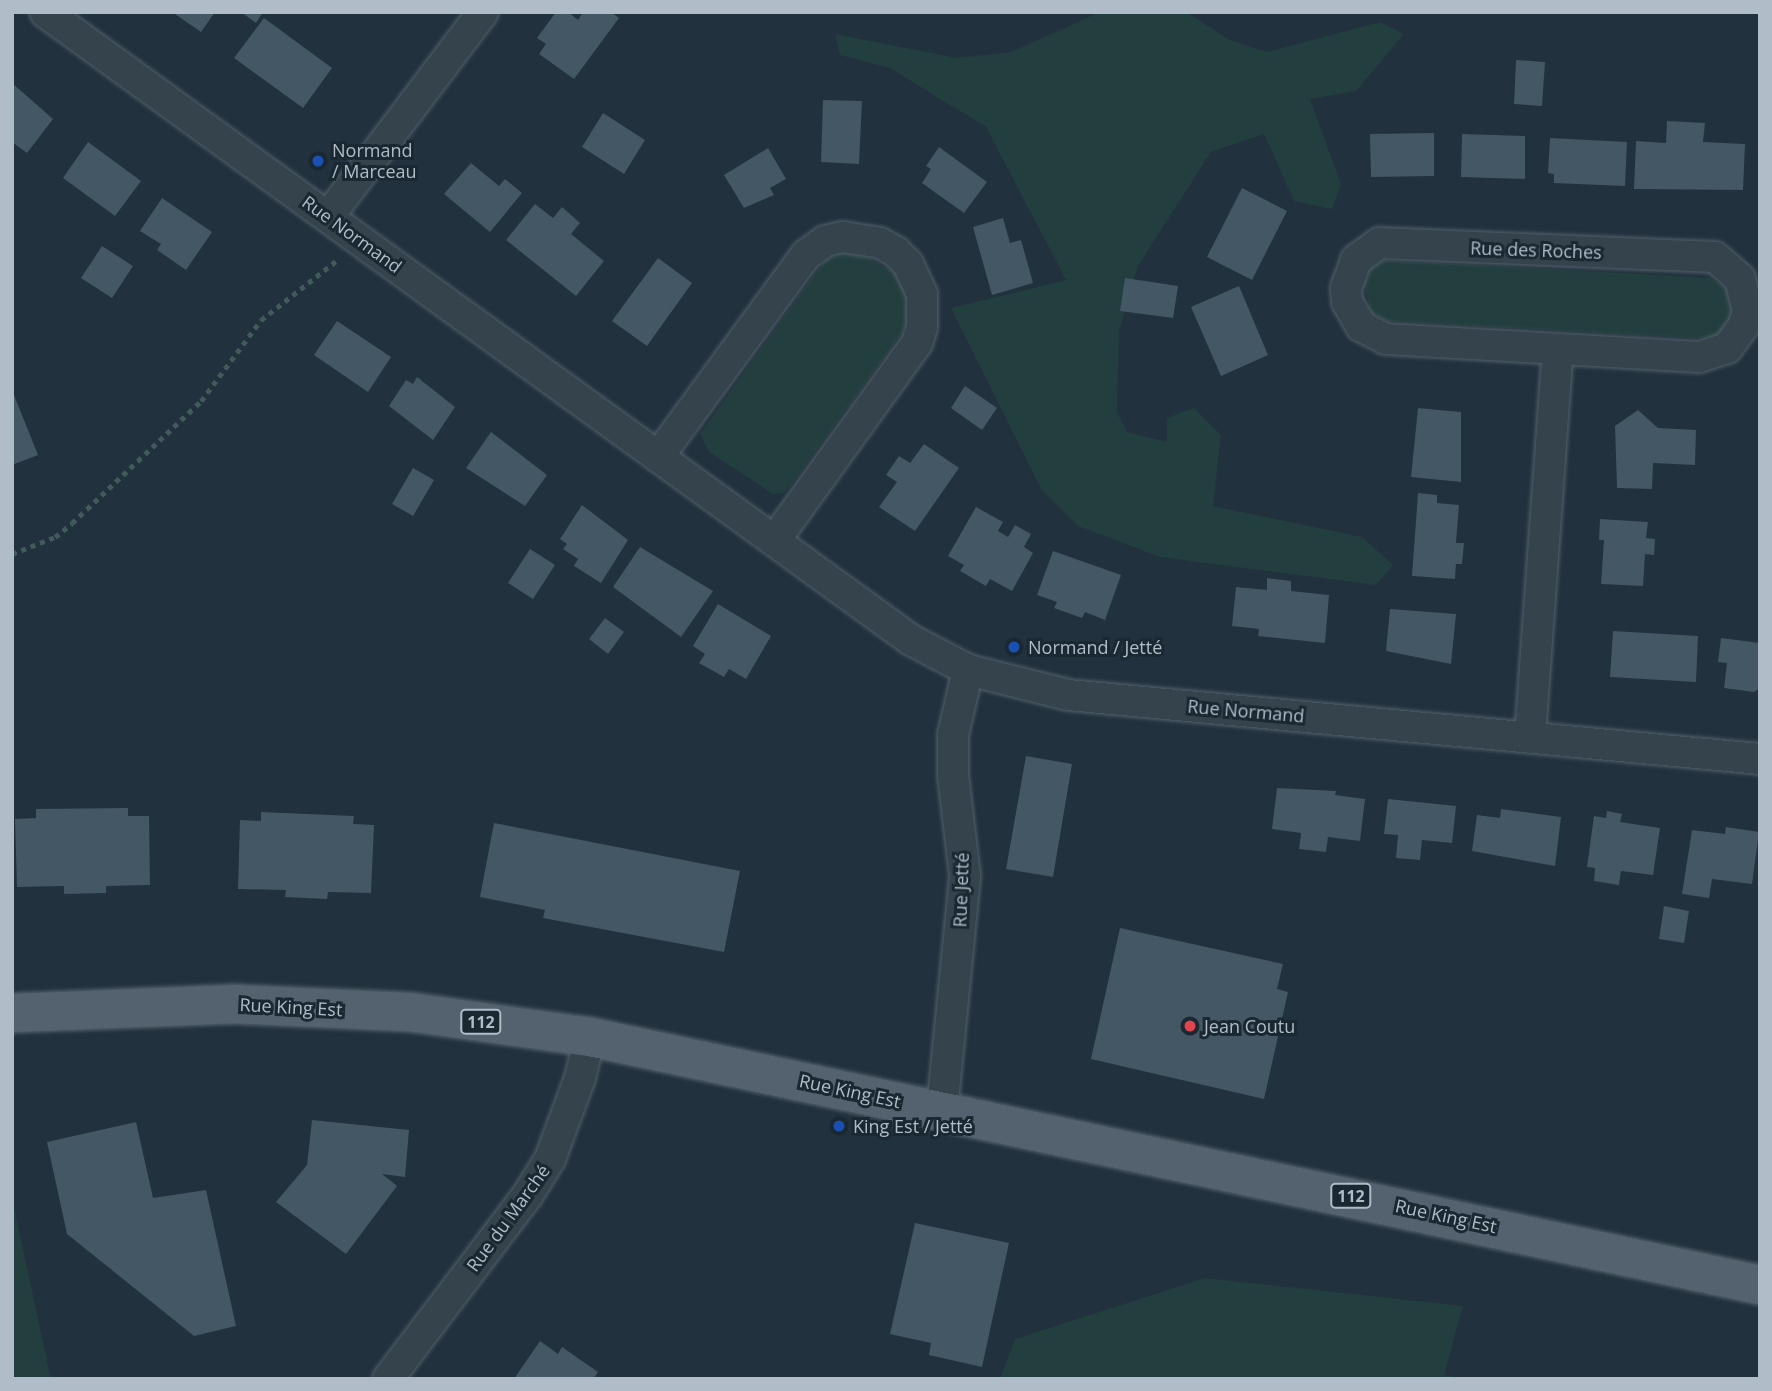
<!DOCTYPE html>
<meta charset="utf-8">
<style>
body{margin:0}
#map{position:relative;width:1772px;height:1391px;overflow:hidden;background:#21313d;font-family:"Open Sans",sans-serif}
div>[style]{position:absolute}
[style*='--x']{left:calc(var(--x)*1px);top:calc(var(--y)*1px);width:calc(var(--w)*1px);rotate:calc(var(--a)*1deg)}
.green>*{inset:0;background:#233e3e}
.building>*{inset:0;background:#445764}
.path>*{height:4.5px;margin-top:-2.25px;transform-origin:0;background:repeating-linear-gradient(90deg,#415a5a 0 5px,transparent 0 10px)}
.roads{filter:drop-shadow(0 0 2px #53606b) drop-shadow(0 0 2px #53606b)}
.street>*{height:30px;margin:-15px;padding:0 15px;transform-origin:15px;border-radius:15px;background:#35434d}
.primary>*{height:38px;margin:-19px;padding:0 19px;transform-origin:19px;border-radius:19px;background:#53626e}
.dots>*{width:19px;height:19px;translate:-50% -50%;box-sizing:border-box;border:4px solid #1a2832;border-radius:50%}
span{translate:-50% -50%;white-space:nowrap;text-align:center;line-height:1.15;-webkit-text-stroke:6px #1a2832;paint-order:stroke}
.shield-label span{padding:2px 5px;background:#1a2832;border:2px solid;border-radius:5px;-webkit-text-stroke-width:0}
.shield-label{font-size:16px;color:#b0bdc9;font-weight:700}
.poi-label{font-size:18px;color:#b0bdc9}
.left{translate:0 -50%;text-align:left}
.street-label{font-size:18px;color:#b0bdc9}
.frame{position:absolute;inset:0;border:14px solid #b0bdc9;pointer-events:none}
</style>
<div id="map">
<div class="green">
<i style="clip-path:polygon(1100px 12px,1188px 13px,1230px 40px,1267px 52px,1380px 22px,1404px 34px,1356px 91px,1310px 99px,1341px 184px,1332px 209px,1294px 201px,1264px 134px,1211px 152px,1138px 266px,1119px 331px,1117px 412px,1127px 432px,1167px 442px,1167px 418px,1194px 408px,1221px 435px,1213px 506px,1362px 537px,1393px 565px,1376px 585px,1160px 557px,1078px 526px,1041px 489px,951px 308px,1066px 280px,986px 127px,890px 68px,840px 55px,835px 34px,957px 58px,1011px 52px)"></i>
<i style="clip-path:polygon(843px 252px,862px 254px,895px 273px,905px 288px,909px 311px,903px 332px,791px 485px,783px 493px,773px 494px,709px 452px,700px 434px,813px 276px,826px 260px)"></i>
<i style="clip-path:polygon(1384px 260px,1710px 278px,1726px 288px,1732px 302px,1728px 326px,1716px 336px,1695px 338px,1388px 321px,1371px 313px,1364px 285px,1371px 268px)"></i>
<i style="clip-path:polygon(12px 1198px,51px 1379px,12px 1379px)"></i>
<i style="clip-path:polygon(1205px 1278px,1463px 1306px,1444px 1375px,1465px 1379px,1000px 1379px,1015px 1339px)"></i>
</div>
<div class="building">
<i style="clip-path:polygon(172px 12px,215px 12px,201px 32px)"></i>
<i style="clip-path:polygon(241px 12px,263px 12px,256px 23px)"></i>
<i style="clip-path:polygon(556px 12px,568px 12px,578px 20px,583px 12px,611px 12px,619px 18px,574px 79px,539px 54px,546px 44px,537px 38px)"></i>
<i style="clip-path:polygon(264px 18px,332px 68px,303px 108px,234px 58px)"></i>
<i style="clip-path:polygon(1516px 60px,1545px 62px,1542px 106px,1514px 104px)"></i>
<i style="clip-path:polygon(12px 83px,53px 119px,27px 153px,12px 142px)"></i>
<i style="clip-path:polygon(823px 100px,862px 101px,859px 164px,821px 162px)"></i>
<i style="clip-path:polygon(603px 113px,645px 140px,624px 174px,582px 147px)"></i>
<i style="clip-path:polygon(1667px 121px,1705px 123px,1703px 142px,1745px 144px,1743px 190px,1634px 189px,1636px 141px,1666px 143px)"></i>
<i style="clip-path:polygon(1434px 133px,1434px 176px,1371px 177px,1370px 134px)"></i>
<i style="clip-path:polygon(1462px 134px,1525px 136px,1525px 179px,1461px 177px)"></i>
<i style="clip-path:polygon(1550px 138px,1627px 142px,1625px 186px,1554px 183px,1554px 174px,1548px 173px)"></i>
<i style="clip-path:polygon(88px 142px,141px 181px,115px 216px,63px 178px)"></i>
<i style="clip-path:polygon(939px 147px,987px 182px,964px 213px,922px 183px,931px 169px,926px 166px)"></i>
<i style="clip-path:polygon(768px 148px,786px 179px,770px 188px,774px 195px,744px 208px,724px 175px)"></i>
<i style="clip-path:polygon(471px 163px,499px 186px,505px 179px,522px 193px,490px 232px,444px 194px)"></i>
<i style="clip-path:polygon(1242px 188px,1287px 211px,1252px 280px,1207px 257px)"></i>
<i style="clip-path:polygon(162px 198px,212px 232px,186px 270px,157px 250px,161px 244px,140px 231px)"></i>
<i style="clip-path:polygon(535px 204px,553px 218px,562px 207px,580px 223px,571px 234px,604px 261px,576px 296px,506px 240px)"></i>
<i style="clip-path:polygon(1003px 218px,1010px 243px,1021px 240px,1033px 283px,992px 295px,973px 227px)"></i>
<i style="clip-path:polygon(102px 246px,133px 266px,112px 298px,81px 278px)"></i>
<i style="clip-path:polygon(658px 258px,692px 283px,647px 346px,612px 321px)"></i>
<i style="clip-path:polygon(1125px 278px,1178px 286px,1173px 318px,1120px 311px)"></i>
<i style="clip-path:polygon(1239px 286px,1268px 355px,1221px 376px,1191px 307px)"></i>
<i style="clip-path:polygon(337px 321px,391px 357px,368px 392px,314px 355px)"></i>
<i style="clip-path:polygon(417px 377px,455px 407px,433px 440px,389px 406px,406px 380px,413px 384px)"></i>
<i style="clip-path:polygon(965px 386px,997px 408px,982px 430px,951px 408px)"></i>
<i style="clip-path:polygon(12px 390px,38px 455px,12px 465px)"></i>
<i style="clip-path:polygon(1418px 408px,1461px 412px,1461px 482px,1411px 477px)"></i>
<i style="clip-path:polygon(1638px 410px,1658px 428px,1696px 430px,1695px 465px,1653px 463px,1652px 489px,1617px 488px,1615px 426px)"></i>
<i style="clip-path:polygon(491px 432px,547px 475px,525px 506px,466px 468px)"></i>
<i style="clip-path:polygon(924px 444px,959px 468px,915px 531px,879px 507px,897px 482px,886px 475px,899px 456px,910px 463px)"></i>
<i style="clip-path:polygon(413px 468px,434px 480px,413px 516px,392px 504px)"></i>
<i style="clip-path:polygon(1418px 493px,1437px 495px,1437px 503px,1459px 505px,1456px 543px,1464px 543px,1462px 564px,1456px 564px,1455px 579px,1412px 576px)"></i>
<i style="clip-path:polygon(582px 505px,628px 540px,601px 583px,574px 566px,578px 559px,563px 549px,567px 544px,560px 539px)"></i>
<i style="clip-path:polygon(976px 507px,1003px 522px,998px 531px,1008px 537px,1015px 525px,1031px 534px,1024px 547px,1033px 553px,1012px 591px,990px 579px,986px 586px,960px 571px,964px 565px,948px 556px)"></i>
<i style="clip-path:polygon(1600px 519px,1648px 522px,1646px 538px,1655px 539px,1654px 555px,1645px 554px,1643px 586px,1601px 584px,1604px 540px,1599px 540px)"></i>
<i style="clip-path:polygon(640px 547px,713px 591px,681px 637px,613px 587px)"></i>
<i style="clip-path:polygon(530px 549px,555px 565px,533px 599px,508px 583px)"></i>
<i style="clip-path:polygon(1053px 551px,1121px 575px,1105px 620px,1085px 612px,1082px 618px,1054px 608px,1057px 602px,1037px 595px)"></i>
<i style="clip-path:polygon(1267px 578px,1291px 581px,1291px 591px,1329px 595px,1325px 643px,1258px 636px,1259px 629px,1232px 626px,1236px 587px,1267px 590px)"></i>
<i style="clip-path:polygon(718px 604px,771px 636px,746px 679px,729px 669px,724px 677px,699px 663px,705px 654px,693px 646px)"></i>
<i style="clip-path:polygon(1390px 609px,1456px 614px,1451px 664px,1386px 651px)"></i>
<i style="clip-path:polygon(605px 618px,624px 632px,608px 654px,589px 639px)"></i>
<i style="clip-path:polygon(1613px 631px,1698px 636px,1696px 682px,1610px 677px)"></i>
<i style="clip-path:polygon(1721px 638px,1760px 643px,1760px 688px,1754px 692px,1724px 688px,1727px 663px,1718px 662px)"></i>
<i style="clip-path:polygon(1026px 756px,1072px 764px,1053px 877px,1006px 869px)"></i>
<i style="clip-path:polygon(1277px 788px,1336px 791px,1335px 795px,1365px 799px,1360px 841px,1328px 837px,1326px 852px,1299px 849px,1301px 833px,1272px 829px)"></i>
<i style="clip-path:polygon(1388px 799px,1456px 806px,1452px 843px,1422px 840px,1420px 860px,1396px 858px,1398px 835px,1384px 834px)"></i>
<i style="clip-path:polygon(128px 808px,128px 816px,149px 816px,150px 885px,106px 886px,106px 893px,64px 894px,64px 886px,17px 887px,15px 819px,36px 818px,36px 809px)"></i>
<i style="clip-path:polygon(1501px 809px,1561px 817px,1555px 866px,1472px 851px,1477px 815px,1500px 818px)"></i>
<i style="clip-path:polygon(1607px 811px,1622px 814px,1620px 822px,1660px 828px,1653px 875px,1621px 871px,1619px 885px,1594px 881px,1595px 868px,1587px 867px,1594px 816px,1606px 818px)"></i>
<i style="clip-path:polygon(261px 812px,354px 816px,353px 824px,374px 825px,371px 893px,328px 892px,327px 899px,285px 897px,286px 890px,238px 889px,240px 820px,261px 821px)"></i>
<i style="clip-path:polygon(494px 823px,740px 871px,724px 952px,543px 918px,545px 910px,480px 897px)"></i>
<i style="clip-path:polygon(1726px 827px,1759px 832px,1752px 884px,1712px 879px,1709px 898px,1682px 894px,1692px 830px,1725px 834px)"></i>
<i style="clip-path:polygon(1664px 906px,1689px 911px,1684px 943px,1659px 939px)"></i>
<i style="clip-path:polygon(1120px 928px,1283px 964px,1277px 989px,1288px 992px,1264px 1099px,1091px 1059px)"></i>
<i style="clip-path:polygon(312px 1120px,409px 1130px,405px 1177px,382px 1174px,397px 1186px,346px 1254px,276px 1202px,307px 1165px)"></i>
<i style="clip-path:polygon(136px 1122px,153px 1198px,206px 1190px,236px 1326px,194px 1336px,67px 1234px,47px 1142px)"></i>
<i style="clip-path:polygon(915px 1223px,1009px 1243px,982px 1367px,929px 1355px,931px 1343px,890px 1334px)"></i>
<i style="clip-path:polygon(540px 1341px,558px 1354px,562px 1347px,598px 1372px,593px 1379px,514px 1379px)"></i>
</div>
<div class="path">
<i style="--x:12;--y:554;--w:46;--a:-21.6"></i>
<i style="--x:55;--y:537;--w:22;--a:-39"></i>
<i style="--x:72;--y:523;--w:178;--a:-43.4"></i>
<i style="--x:201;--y:401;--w:101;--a:-53.5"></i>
<i style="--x:261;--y:320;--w:95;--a:-38.2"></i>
</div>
<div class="roads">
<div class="street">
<i style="--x:45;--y:12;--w:1070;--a:35.95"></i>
<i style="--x:911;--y:640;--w:64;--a:27.8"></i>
<i style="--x:968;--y:670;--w:103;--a:14"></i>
<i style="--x:1068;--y:695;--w:695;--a:5.28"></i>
<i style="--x:328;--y:217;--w:257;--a:-52.9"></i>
<i style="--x:1379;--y:243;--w:336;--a:2.4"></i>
<i style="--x:1715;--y:257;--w:33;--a:41"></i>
<i style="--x:1740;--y:279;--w:33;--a:76"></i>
<i style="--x:1748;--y:311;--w:15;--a:106"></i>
<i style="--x:1744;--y:325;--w:29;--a:126"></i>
<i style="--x:1727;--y:348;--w:29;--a:162"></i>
<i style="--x:1699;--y:357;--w:314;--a:-176.7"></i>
<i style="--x:1386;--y:339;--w:28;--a:-153"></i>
<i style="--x:1361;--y:326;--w:28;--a:-120"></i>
<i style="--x:1347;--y:302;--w:14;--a:-94"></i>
<i style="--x:1346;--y:288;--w:30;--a:-70"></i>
<i style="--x:1356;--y:260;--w:29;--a:-36"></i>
<i style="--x:658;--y:457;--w:250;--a:-53.8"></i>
<i style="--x:806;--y:255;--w:24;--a:-36"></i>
<i style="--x:825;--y:241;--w:18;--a:-13"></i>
<i style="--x:843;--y:237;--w:37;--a:9"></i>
<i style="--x:880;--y:243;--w:18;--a:29"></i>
<i style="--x:896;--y:252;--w:17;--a:45"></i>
<i style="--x:908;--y:264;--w:33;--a:65"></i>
<i style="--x:922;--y:294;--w:33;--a:90"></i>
<i style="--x:922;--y:327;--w:17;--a:107"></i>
<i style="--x:917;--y:343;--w:244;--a:125.8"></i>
<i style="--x:1530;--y:737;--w:389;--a:-85.9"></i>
<i style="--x:942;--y:1111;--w:236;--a:-84.4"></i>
<i style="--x:965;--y:876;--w:102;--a:-96.8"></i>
<i style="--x:953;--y:775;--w:40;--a:-90"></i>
<i style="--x:953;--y:735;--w:67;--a:-77"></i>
<i style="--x:388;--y:1379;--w:230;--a:-52.8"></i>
<i style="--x:527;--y:1196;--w:44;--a:-58.1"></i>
<i style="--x:550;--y:1159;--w:86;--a:-69.7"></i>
<i style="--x:580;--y:1078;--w:42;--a:-76.3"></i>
</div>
<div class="primary">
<i style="--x:12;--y:1013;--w:220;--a:-2.3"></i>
<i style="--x:232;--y:1004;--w:177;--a:2.6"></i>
<i style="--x:409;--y:1012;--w:183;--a:7.9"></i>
<i style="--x:590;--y:1037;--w:1196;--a:11.97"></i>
</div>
</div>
<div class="dots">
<i style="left:318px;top:161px;background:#1a4fb4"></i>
<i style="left:1014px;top:647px;background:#1a4fb4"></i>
<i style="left:1190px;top:1026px;background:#e0444e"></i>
<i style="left:839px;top:1126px;background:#1a4fb4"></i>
</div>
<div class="shield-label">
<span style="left:481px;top:1022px">112</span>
<span style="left:1351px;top:1196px">112</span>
</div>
<div class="poi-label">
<span class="left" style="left:332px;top:161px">Normand<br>/ Marceau</span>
<span class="left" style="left:1028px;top:647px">Normand / Jetté</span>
<span class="left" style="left:1204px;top:1026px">Jean Coutu</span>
<span class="left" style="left:853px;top:1126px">King Est / Jetté</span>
</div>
<div class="street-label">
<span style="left:352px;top:234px;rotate:36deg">Rue Normand</span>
<span style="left:1536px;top:250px;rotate:2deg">Rue des Roches</span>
<span style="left:1246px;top:711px;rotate:5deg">Rue Normand</span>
<span style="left:961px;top:890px;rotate:-88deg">Rue Jetté</span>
<span style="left:291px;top:1007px;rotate:3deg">Rue King Est</span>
<span style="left:850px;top:1091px;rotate:12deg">Rue King Est</span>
<span style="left:1446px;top:1216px;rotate:12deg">Rue King Est</span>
<span style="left:508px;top:1218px;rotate:-54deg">Rue du Marché</span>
</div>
<div class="frame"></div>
</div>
